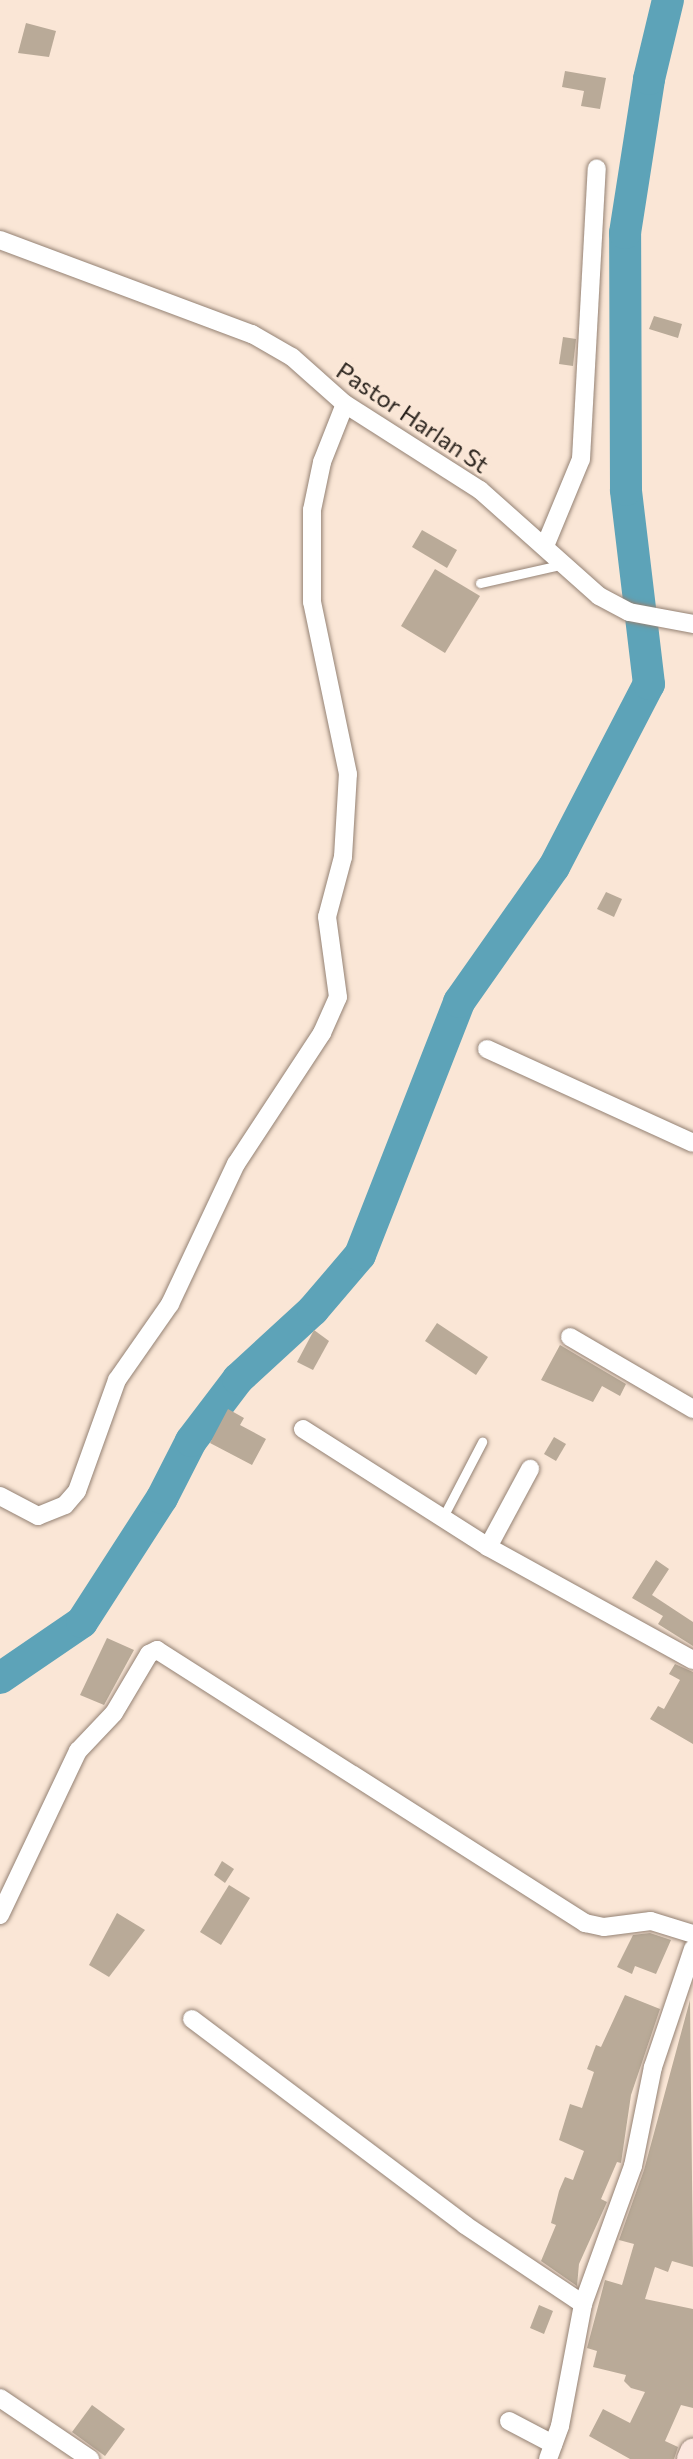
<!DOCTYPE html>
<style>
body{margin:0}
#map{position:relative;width:693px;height:2459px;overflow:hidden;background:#fae6d6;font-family:Commissioner,sans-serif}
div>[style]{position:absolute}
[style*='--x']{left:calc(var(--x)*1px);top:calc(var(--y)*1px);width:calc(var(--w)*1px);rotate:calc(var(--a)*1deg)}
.river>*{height:32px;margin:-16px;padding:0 16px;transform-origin:16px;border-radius:16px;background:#5da3b8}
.building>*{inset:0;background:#b9aa98}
.roads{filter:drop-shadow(0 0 2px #948274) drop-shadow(0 0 2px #948274)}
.lane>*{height:9px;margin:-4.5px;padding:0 4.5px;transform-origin:4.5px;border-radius:4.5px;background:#fff}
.street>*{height:18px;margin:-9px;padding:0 9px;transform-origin:9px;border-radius:9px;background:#fff}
.secondary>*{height:26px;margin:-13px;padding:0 13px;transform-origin:13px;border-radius:13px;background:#fce7df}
span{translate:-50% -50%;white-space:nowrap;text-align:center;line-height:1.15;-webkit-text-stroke:6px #fae6d6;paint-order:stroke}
.street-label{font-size:24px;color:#2a231d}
</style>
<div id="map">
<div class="river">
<i style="--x:0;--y:1678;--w:99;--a:-34.3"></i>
<i style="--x:82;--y:1622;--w:148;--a:-57.2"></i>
<i style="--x:162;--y:1498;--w:64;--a:-63"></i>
<i style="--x:191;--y:1441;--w:78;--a:-52.8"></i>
<i style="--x:238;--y:1379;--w:102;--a:-42.6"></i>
<i style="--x:313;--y:1310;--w:72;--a:-49.5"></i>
<i style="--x:360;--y:1255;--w:272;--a:-68.6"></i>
<i style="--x:459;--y:1002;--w:165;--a:-54.9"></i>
<i style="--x:554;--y:867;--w:206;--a:-62.6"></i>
<i style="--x:649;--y:684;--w:195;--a:-96.8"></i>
<i style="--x:626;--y:490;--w:257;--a:-90.2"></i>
<i style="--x:625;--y:233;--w:156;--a:-81.1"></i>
<i style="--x:649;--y:79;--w:81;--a:-76.5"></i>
</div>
<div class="building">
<i style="clip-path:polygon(26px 23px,56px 31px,49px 57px,18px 53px)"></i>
<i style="clip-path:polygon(565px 71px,606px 78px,600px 109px,581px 106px,584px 91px,562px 87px)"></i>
<i style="clip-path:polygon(654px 316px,682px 324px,678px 338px,649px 329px)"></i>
<i style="clip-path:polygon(563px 337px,576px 339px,573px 366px,559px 364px)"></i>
<i style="clip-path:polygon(422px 530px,457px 550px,447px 568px,412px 547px)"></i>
<i style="clip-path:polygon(435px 569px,480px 596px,445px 653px,401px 626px)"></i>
<i style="clip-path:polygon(606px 892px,622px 899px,614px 917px,597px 909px)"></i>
<i style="clip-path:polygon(437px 1323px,488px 1357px,476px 1375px,425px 1341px)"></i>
<i style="clip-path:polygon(314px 1330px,329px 1341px,313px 1370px,297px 1362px)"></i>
<i style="clip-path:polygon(560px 1345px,626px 1384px,620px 1396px,602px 1386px,593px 1402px,541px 1380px)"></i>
<i style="clip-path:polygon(228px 1409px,244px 1418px,240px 1425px,266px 1439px,252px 1465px,210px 1443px)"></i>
<i style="clip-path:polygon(554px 1437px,566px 1444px,556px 1461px,544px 1454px)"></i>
<i style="clip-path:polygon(656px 1560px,669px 1569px,652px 1595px,693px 1622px,693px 1646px,658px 1624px,663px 1616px,632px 1598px)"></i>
<i style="clip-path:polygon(107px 1638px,134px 1650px,104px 1705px,80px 1695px)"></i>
<i style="clip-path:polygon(675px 1664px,693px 1672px,693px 1744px,650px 1719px,658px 1706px,664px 1709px,680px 1680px,669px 1674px)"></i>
<i style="clip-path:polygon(222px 1861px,234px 1869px,225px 1883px,214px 1875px)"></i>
<i style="clip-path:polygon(229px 1885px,250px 1898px,221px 1945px,200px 1932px)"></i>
<i style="clip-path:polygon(117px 1913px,145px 1930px,109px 1977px,89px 1965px)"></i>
<i style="clip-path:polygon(650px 1933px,671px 1940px,656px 1974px,635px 1966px,632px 1974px,617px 1967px,633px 1935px)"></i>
<i style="clip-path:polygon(625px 1995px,660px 2009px,631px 2095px,621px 2163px,617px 2162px,601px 2199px,607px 2202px,579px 2264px,577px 2286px,541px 2261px,556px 2225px,551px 2223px,559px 2191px,565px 2177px,573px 2180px,584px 2151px,559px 2140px,570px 2104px,582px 2108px,594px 2072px,587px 2069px,596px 2045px,601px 2047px)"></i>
<i style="clip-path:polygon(690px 2000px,693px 2267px,672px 2261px,668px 2272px,655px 2267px,645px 2299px,693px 2309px,693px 2408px,681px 2405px,665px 2441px,678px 2447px,674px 2459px,630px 2459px,589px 2436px,603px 2409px,630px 2423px,645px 2392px,631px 2388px,624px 2381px,626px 2375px,593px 2367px,597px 2351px,587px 2348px,605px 2280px,622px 2285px,634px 2244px,619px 2240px,644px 2170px)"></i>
<i style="clip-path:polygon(539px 2305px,553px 2311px,544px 2334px,530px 2328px)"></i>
<i style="clip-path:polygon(92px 2405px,125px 2429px,105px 2456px,72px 2432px)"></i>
</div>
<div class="roads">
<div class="lane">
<i style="--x:480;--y:583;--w:86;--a:-12.7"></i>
<i style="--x:443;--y:1517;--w:85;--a:-62.5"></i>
</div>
<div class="street">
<i style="--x:0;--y:240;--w:269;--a:20.5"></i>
<i style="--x:252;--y:334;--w:46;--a:29.9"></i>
<i style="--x:292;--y:357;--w:71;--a:41.6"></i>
<i style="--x:345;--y:404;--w:160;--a:32.5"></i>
<i style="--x:480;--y:490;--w:159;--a:41.7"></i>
<i style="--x:599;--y:596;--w:34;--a:28"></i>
<i style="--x:629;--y:612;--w:65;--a:10.6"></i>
<i style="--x:545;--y:546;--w:94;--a:-67.5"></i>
<i style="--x:581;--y:459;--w:291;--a:-86.9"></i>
<i style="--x:487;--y:1049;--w:226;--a:24.5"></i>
<i style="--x:570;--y:1337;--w:143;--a:30.3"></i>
<i style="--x:303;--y:1429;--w:219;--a:32.5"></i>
<i style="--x:488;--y:1547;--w:234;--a:28.9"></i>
<i style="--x:0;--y:1496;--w:43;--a:27.8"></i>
<i style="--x:38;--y:1516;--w:29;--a:-22"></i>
<i style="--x:65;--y:1505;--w:18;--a:-49"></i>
<i style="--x:77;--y:1491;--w:118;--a:-70.2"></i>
<i style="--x:117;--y:1380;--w:93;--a:-55.1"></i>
<i style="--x:170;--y:1304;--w:155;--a:-64.8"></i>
<i style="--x:236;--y:1164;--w:157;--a:-56.7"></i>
<i style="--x:322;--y:1033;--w:39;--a:-66"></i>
<i style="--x:338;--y:997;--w:81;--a:-97.8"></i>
<i style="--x:327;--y:917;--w:62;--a:-75.1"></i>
<i style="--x:343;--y:857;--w:83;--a:-86.6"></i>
<i style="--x:348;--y:774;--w:176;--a:-101.8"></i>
<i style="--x:312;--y:602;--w:92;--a:-90"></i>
<i style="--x:312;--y:510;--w:49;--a:-78.2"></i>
<i style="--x:322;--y:462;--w:62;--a:-68.4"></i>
<i style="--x:488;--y:1547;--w:89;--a:-61.7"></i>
<i style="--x:0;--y:1915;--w:182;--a:-64.6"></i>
<i style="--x:78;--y:1751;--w:52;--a:-46.5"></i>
<i style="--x:114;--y:1713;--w:69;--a:-59.3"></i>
<i style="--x:149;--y:1654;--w:9;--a:-27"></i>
<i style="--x:157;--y:1650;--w:508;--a:32.53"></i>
<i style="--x:585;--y:1923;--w:19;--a:12"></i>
<i style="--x:604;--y:1927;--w:47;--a:-7.3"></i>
<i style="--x:651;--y:1921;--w:44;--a:17.2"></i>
<i style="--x:192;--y:2019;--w:342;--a:37"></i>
<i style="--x:465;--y:2225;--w:142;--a:33.8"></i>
<i style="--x:0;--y:2398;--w:109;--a:34.1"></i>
<i style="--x:509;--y:2421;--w:50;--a:27.6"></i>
<i style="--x:548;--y:2459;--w:35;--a:-70"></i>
<i style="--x:560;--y:2426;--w:124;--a:-79.3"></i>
<i style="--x:583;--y:2304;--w:147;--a:-70.1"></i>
<i style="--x:633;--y:2166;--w:101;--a:-78.6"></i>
<i style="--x:653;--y:2067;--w:125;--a:-71.3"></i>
</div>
<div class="secondary">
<i style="--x:690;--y:2459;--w:8;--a:-67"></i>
</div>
</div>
<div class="street-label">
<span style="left:413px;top:417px;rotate:34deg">Pastor Harlan St</span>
</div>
</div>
